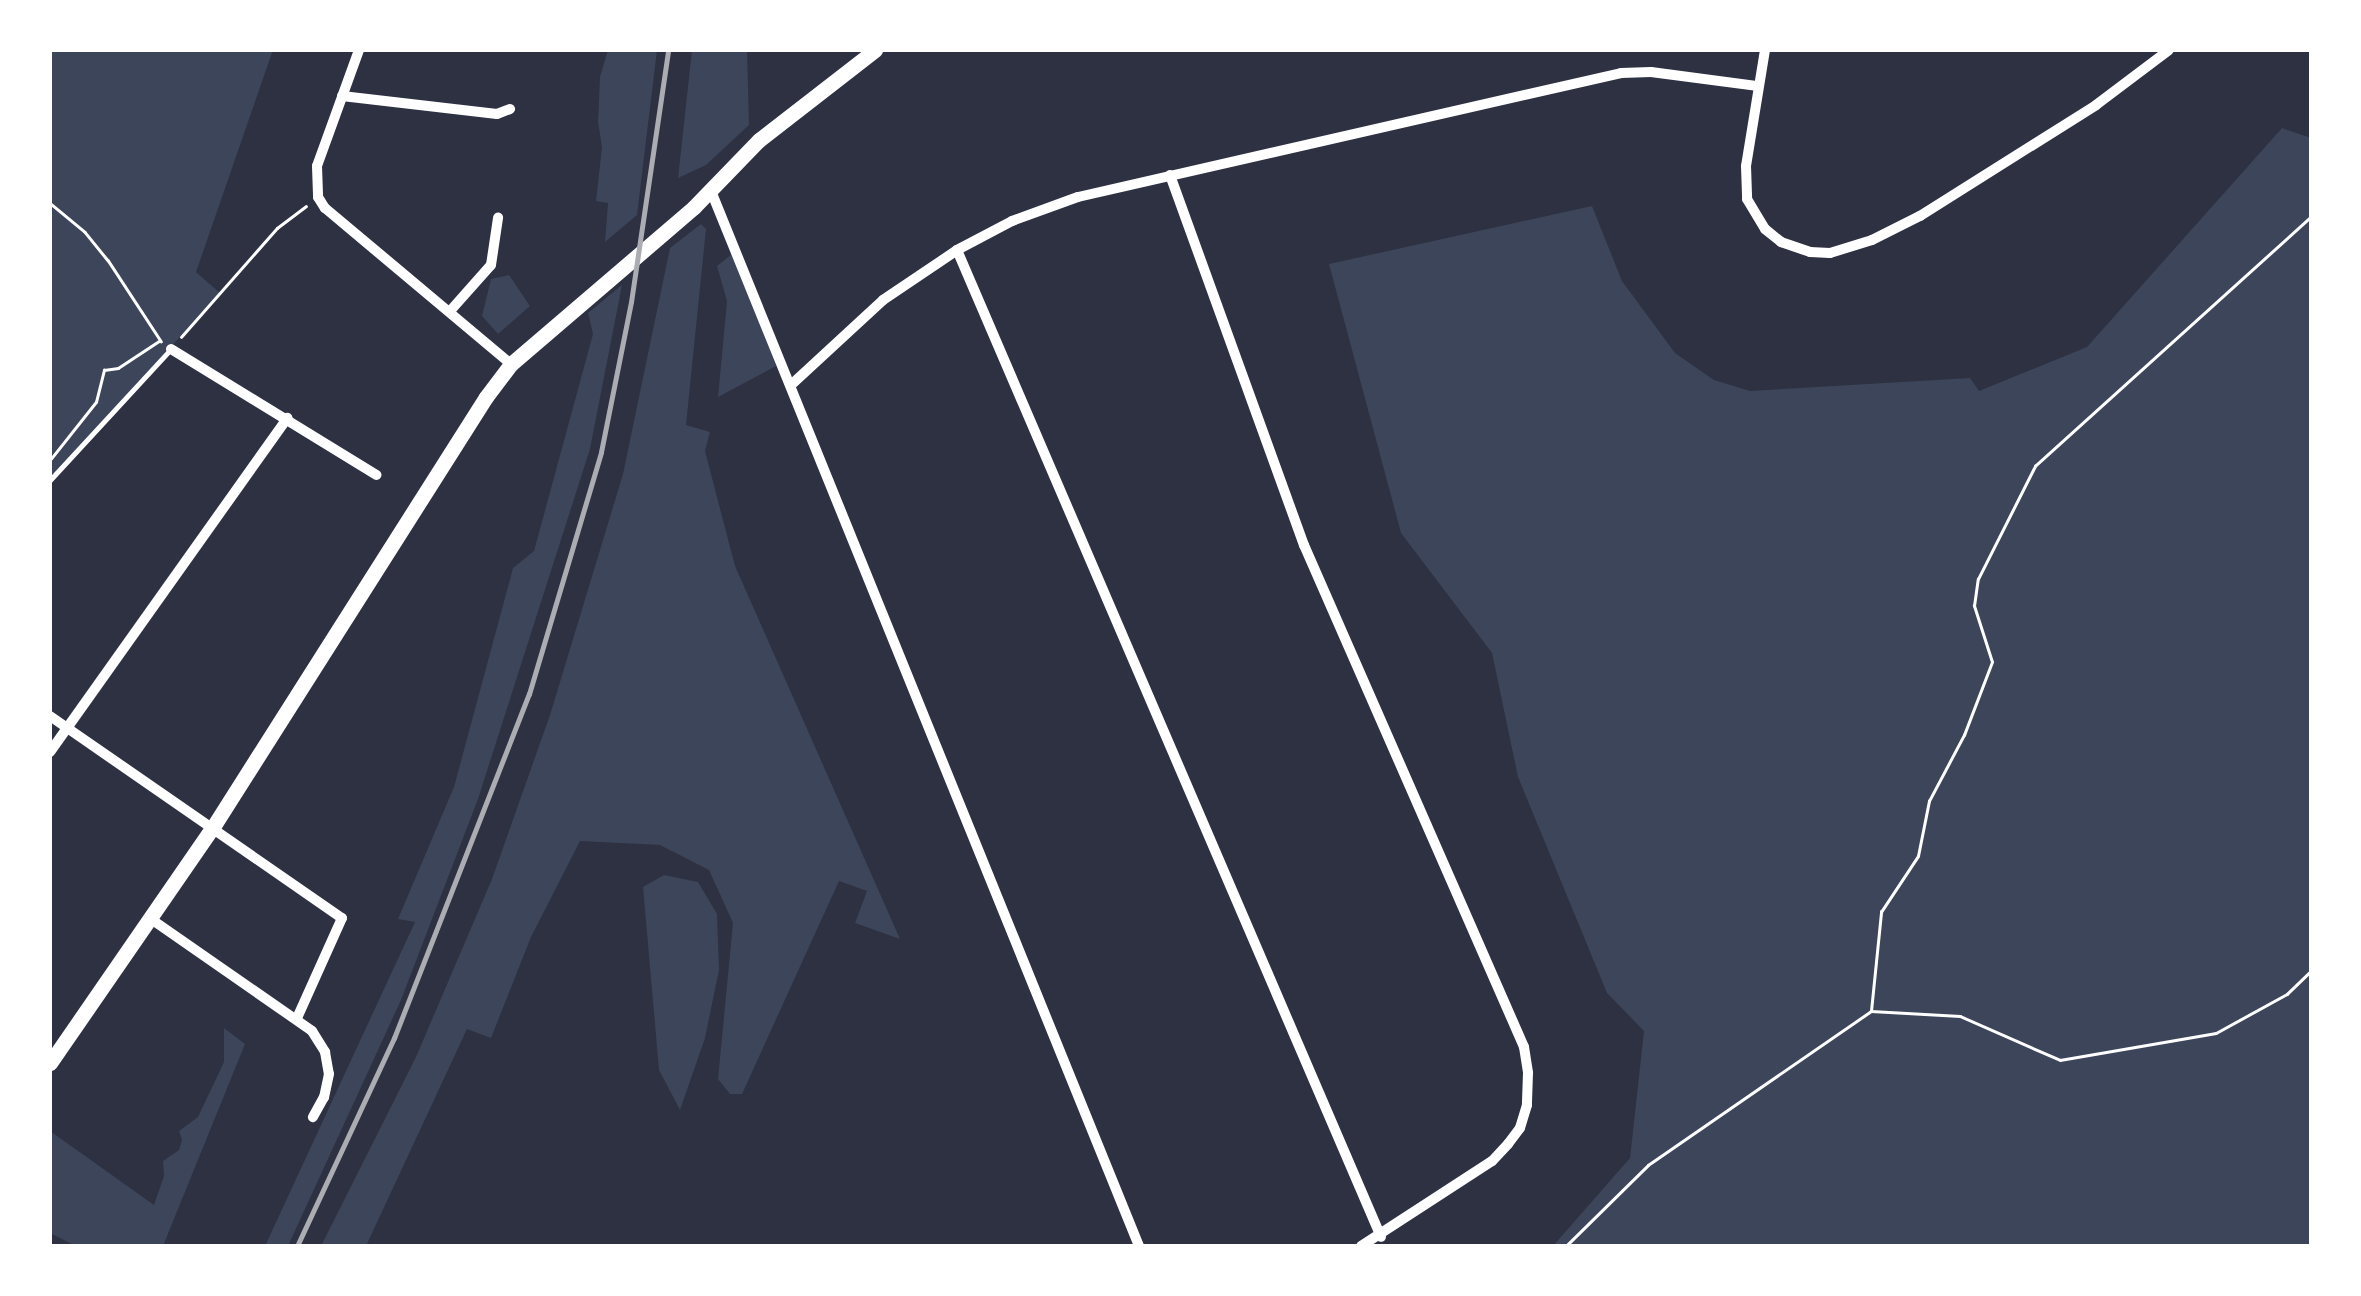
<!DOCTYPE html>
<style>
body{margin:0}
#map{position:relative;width:2361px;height:1296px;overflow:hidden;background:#2d3142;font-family:Merriweather,serif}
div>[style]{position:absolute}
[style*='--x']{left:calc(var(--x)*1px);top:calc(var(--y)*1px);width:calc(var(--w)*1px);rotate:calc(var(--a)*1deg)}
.green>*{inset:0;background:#3c4559}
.path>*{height:2.5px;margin:-1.25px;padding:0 1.25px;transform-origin:1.25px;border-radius:1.25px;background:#fff}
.service>*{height:5px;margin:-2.5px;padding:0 2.5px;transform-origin:2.5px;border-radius:2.5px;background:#fff}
.minor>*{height:10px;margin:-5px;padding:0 5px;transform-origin:5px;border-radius:5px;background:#fff}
.secondary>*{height:15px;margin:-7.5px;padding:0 7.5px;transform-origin:7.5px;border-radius:7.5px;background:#fff}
.rail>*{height:5px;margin:-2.5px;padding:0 2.5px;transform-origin:2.5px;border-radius:2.5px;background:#abadb3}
span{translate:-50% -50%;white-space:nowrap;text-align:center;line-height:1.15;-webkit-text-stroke:10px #fff;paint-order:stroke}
.frame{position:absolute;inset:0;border:52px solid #fff;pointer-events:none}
</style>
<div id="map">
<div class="green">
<i style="clip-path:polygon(50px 50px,273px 50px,196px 272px,220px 293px,50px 480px)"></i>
<i style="clip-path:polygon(608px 50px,657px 50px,637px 215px,605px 242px,608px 203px,596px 201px,602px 147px,598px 122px,600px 77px)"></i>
<i style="clip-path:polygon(692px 50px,747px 50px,749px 125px,706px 165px,678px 178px)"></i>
<i style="clip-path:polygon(2282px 128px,2311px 138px,2311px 1246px,1553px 1246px,1630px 1158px,1644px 1031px,1607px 993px,1518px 777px,1492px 653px,1401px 533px,1329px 264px,1592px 206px,1622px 281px,1675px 353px,1714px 380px,1750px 391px,1970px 378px,1979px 391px,2087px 347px)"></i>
<i style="clip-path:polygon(701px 224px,706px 229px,686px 425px,710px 432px,705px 451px,735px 566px,900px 939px,855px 923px,867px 891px,839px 881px,742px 1094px,730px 1094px,718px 1079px,733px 923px,709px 870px,660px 845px,580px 841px,531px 937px,491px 1038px,467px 1029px,366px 1246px,321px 1246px,416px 1057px,492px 879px,550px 715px,623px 474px,670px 248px)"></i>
<i style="clip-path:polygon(737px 250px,776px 366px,718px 397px,727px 301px,717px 266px)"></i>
<i style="clip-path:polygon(509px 275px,530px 306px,498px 334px,482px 316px,491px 279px)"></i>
<i style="clip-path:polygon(622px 285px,590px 449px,478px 799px,401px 1000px,288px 1246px,265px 1246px,415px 922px,398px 919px,454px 787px,513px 568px,534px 551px,593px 334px,588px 313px)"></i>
<i style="clip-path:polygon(664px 875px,698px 882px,717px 914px,719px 970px,705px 1038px,680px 1110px,659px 1070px,643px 887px)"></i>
<i style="clip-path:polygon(224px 1028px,245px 1044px,163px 1246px,76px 1246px,50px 1233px,50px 1131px,154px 1205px,164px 1176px,163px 1161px,179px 1150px,182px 1140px,179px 1131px,198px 1117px,224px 1062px)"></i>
</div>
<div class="path">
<i style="--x:50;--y:203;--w:45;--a:39.6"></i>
<i style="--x:85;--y:232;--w:36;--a:51"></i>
<i style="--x:108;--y:260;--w:97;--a:56.8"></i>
<i style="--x:181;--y:337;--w:145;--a:-48.6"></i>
<i style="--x:277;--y:228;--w:36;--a:-37"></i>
<i style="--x:50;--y:460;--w:74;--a:-51.6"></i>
<i style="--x:96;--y:402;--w:33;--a:-76"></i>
<i style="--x:104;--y:370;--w:14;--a:-8"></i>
<i style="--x:118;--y:368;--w:49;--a:-33.4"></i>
<i style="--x:1871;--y:1011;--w:100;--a:-84.2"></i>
<i style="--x:1881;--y:912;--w:67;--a:-56.5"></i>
<i style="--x:1918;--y:856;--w:56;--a:-78.7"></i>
<i style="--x:1929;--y:801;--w:75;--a:-62.1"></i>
<i style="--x:1964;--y:735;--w:78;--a:-69"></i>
<i style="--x:1992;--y:662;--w:59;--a:-107.8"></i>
<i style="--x:1974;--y:606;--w:27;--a:-82"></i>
<i style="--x:1978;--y:579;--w:127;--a:-63.2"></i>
<i style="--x:2035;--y:466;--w:372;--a:-42.1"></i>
<i style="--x:1566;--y:1246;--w:115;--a:-44.6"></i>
<i style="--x:1648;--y:1165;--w:271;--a:-34.6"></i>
<i style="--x:1871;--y:1011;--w:89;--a:3.2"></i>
<i style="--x:1960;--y:1016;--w:109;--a:23.7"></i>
<i style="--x:2060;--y:1060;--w:158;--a:-9.8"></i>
<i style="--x:2216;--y:1033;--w:81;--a:-28.8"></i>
<i style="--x:2287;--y:994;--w:33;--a:-44"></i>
</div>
<div class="service">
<i style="--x:50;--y:480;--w:176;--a:-47.3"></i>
</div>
<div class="minor">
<i style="--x:359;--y:50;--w:123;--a:109.9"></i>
<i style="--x:317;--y:166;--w:31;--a:88"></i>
<i style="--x:318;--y:197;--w:13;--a:58"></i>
<i style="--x:325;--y:208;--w:243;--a:40"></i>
<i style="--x:1765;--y:50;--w:118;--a:99.3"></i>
<i style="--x:1746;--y:166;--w:33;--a:88"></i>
<i style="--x:1747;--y:199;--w:35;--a:59"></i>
<i style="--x:1765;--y:229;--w:21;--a:39"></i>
<i style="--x:1781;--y:242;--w:31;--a:19"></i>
<i style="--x:1810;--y:252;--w:20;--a:3"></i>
<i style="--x:1830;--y:253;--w:44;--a:-17.2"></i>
<i style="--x:1872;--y:240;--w:54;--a:-26.6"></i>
<i style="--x:1920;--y:216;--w:208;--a:-32.2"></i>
<i style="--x:2096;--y:105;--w:91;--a:-37"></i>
<i style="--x:342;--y:96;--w:156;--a:6.6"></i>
<i style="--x:497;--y:114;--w:14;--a:-21"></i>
<i style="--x:1170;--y:175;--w:394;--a:70.1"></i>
<i style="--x:1304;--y:545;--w:548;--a:66.33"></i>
<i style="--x:1524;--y:1047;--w:26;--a:81"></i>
<i style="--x:1528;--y:1073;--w:32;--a:92"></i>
<i style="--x:1527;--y:1105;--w:24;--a:107"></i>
<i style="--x:1520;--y:1128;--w:20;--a:127"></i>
<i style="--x:1508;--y:1144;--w:23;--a:133"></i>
<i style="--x:1492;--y:1161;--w:156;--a:147"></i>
<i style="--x:711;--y:191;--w:1139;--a:67.92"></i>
<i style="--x:957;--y:250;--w:1074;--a:66.75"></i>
<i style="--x:451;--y:310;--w:60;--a:-48.4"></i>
<i style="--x:491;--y:265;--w:48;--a:-81.5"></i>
<i style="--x:171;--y:349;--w:241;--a:31.5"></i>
<i style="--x:791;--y:385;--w:125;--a:-42.7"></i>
<i style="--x:883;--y:300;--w:89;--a:-34"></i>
<i style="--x:957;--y:250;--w:62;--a:-27.8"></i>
<i style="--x:1012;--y:221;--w:70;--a:-20"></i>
<i style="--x:1078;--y:197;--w:557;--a:-12.86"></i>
<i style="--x:1621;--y:73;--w:30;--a:-2"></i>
<i style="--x:1651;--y:72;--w:108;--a:7.5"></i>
<i style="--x:50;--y:716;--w:355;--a:34.7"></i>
<i style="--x:342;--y:918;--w:110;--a:114.2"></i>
<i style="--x:50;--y:752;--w:410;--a:-54.6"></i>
<i style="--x:151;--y:919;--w:196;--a:34.8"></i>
<i style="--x:312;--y:1031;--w:25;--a:58"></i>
<i style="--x:325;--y:1052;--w:22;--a:80"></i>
<i style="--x:329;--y:1074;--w:24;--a:102"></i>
<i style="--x:324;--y:1097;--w:23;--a:119"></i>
</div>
<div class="secondary">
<i style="--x:50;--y:1063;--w:287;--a:-55.4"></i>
<i style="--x:213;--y:827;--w:509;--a:-57.59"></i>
<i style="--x:486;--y:397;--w:41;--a:-52.9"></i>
<i style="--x:511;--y:364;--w:241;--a:-40.6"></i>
<i style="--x:694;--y:207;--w:93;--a:-45.9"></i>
<i style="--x:759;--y:140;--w:147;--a:-37.8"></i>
</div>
<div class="rail">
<i style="--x:297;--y:1246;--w:230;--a:-65"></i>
<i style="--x:394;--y:1038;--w:370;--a:-68.6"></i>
<i style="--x:529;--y:694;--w:252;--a:-73.4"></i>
<i style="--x:601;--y:452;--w:153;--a:-78.7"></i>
<i style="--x:631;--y:302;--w:255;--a:-81.6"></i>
</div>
<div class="frame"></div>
</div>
